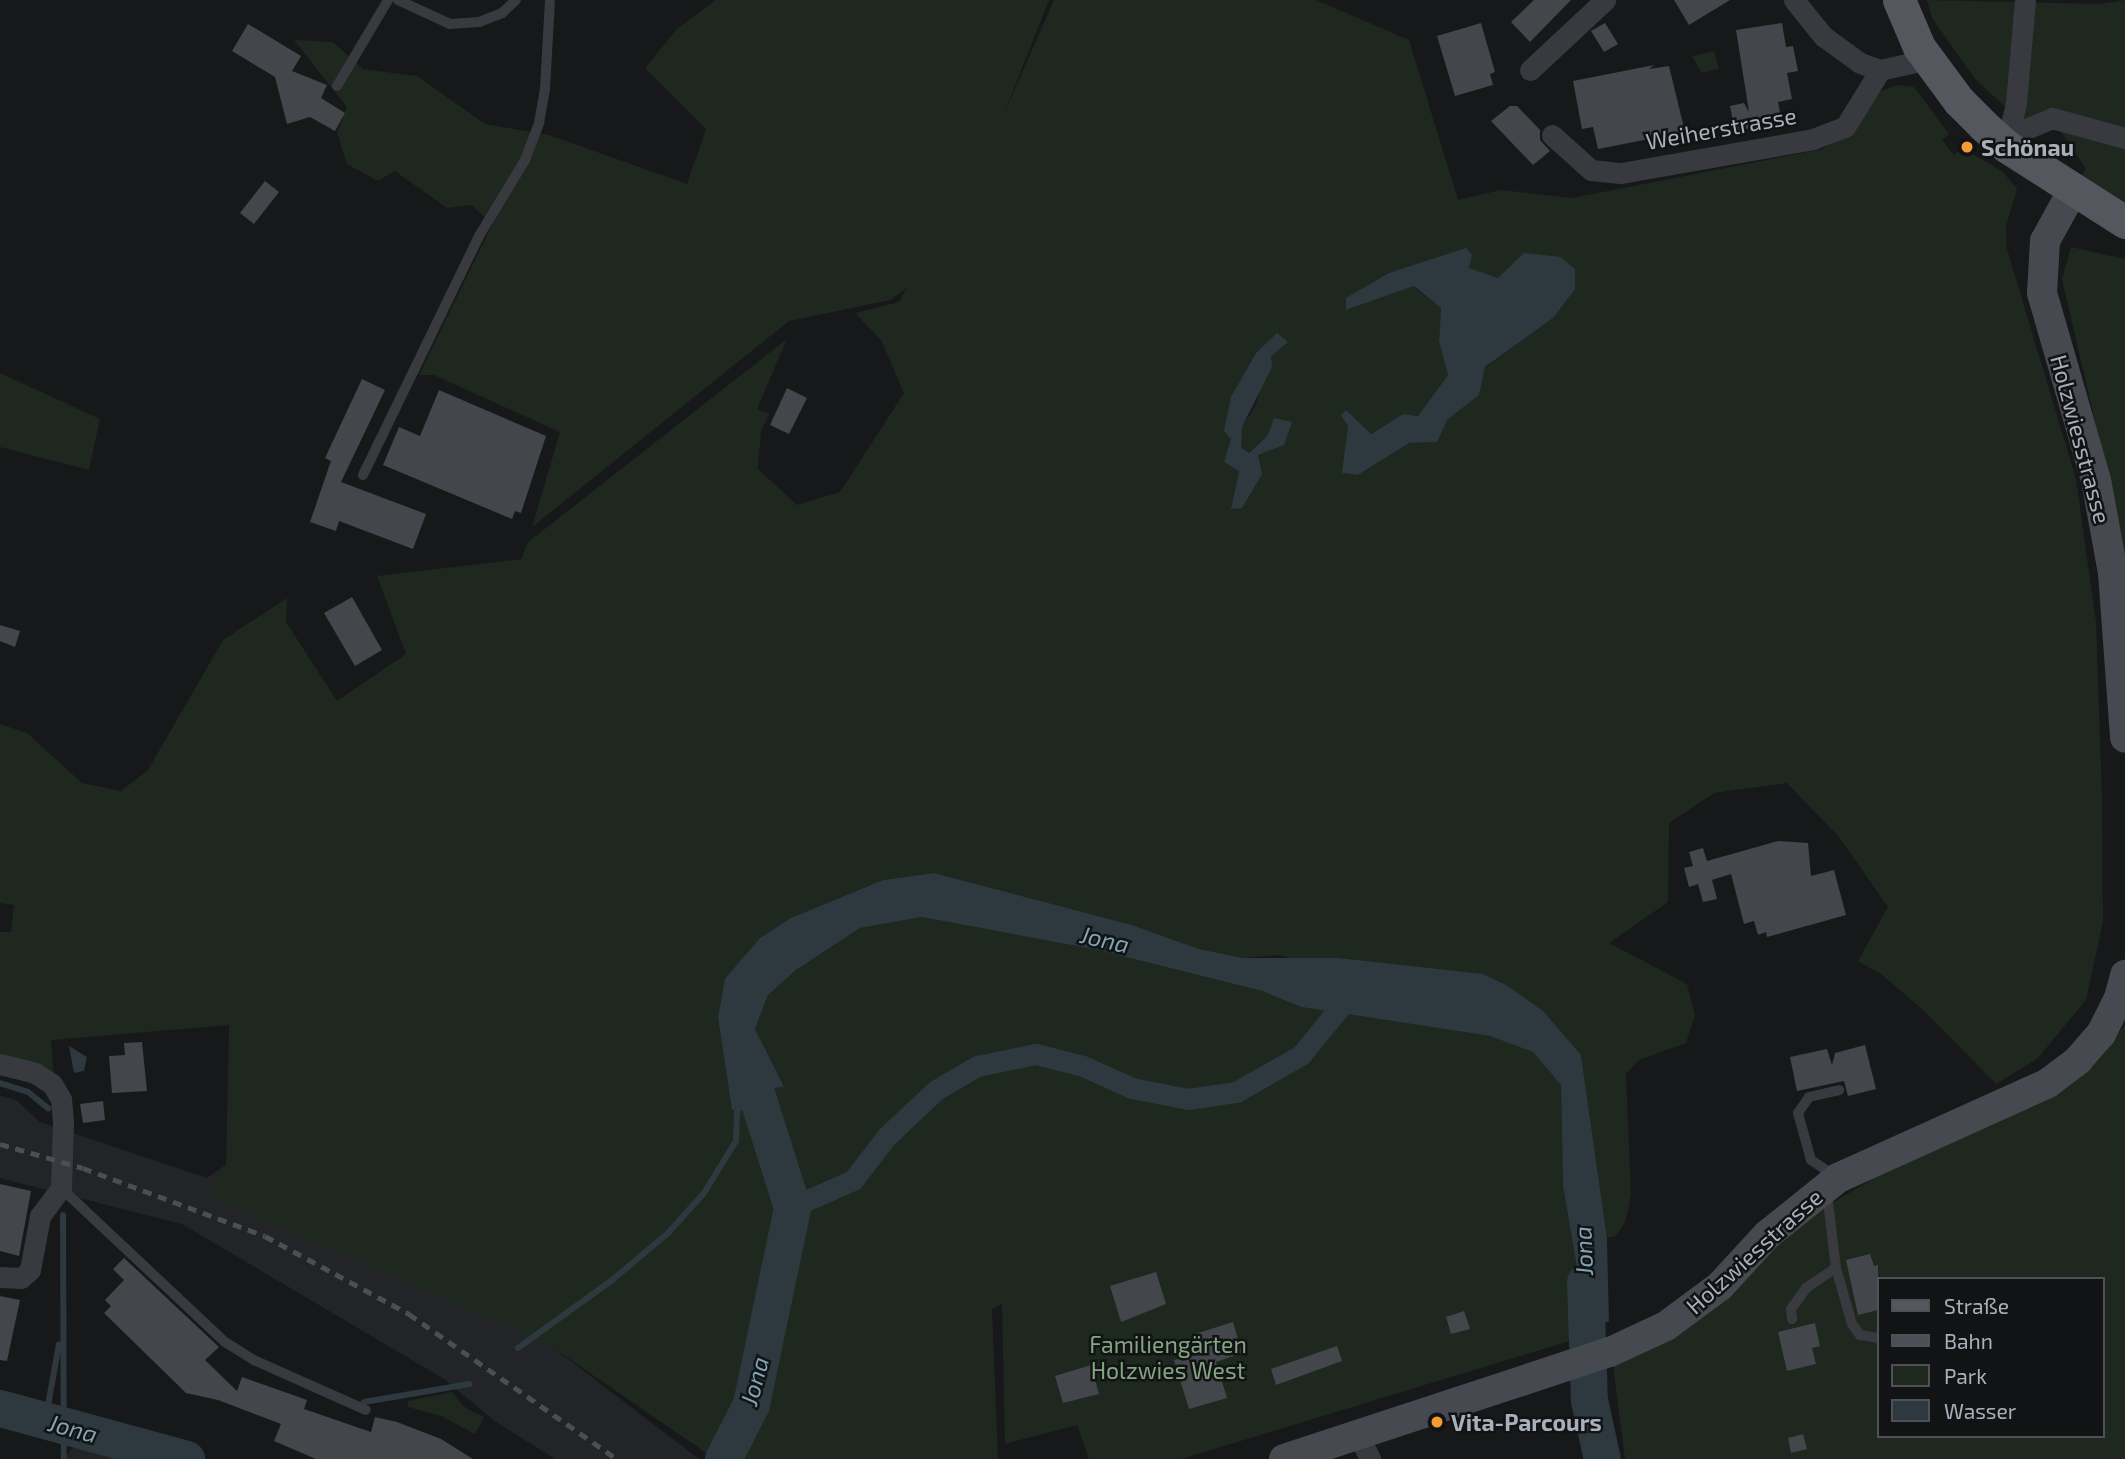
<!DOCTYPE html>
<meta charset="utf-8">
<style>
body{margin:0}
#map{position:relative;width:2125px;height:1459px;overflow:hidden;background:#17181a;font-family:"Exo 2",sans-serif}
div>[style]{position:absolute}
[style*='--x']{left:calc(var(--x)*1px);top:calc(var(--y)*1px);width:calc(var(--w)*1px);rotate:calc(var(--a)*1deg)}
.built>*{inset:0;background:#232427}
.green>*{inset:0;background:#1f281f}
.water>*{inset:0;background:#2d393e}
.stream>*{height:6px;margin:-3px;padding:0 3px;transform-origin:3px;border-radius:3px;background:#2d393e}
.canal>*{height:21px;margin:-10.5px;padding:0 10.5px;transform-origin:10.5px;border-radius:10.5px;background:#2d393e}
.river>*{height:37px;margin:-18.5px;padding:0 18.5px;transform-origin:18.5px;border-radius:18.5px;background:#2d393e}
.building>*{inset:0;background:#43464a}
.lane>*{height:10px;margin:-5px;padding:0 5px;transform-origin:5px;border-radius:5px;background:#383a3f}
.street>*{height:21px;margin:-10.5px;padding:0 10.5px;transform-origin:10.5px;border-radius:10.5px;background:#383a3f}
.secondary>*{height:30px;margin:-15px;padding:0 15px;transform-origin:15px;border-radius:15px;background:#46494f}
.primary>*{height:33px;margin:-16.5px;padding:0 16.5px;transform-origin:16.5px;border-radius:16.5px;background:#54575e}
.rail>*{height:5px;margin-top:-2.5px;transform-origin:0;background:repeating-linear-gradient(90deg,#4b4e54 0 9px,transparent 0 16px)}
.dots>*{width:19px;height:19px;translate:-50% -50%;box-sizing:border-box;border:4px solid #121315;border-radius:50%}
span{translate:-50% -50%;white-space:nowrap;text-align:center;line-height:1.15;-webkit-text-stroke:5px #121315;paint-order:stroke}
.street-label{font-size:23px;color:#a9b0b9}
.poi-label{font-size:23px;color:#a9b0b9;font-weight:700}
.left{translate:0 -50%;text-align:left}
.park-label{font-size:23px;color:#83a580}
.water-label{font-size:24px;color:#80a3b5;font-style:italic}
.legend{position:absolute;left:1877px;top:1277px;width:228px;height:161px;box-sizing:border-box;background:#121315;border:2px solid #4e5257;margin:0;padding:9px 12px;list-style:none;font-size:21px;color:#a9b0b9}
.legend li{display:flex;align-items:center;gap:14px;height:35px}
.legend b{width:35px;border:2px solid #4e5257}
</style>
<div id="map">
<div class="built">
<i style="clip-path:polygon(329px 1093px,530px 1330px,699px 1459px,555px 1459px,496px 1422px,444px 1379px,182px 1224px,0 1178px,0 1096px,16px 1100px,40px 1122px,207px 1178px)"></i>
<i style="clip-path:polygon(73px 1447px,121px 1459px,64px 1459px)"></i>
</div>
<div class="green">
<i style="clip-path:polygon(evenodd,716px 0,1049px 0,1003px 116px,1054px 0,1316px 0,1409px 40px,1458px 200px,1501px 190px,1572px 198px,1823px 149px,1845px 127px,1851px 136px,1876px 92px,1898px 85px,1914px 87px,1949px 134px,1942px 140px,1954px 155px,1962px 148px,2002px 171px,2017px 189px,2006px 226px,2007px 249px,2076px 479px,2096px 622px,2102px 798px,2103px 922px,2086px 1000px,2037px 1059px,1996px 1084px,1921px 1008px,1881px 974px,1858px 961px,1888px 907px,1839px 837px,1787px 783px,1714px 793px,1669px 823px,1668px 902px,1609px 943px,1687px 984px,1695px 1015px,1686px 1043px,1639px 1060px,1626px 1074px,1631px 1194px,1626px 1220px,1616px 1236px,1607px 1238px,1581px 1055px,1280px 955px,1243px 958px,1199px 949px,1132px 925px,934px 873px,883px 880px,791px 918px,718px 1018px,732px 1109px,760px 1090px,783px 1087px,755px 1029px,768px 995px,796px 970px,860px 928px,922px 917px,1098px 950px,1262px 991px,1301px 1007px,1490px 1036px,1533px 1052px,1561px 1085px,1563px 1186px,1577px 1268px,1573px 1340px,1181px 1459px,1089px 1459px,1077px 1425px,1005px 1444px,1002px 1304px,992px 1309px,998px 1459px,715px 1459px,549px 1345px,205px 1194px,226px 1168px,229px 1025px,51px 1040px,54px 1075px,0 1058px,0 932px,11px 932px,14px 905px,0 903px,0 724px,27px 733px,82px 783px,121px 791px,148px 770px,223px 640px,287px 598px,286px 622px,337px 701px,406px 654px,377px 576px,522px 559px,527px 543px,787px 339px,757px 409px,769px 414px,761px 431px,758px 469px,797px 505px,840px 492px,904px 393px,881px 340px,855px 313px,899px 302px,907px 288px,890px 300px,789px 321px,532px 527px,560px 432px,434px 375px,419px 375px,492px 225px,472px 205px,447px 208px,395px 171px,378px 181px,347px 164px,337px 133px,347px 107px,294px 40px,333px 42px,363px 69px,417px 76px,485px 124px,549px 135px,687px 184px,706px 129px,645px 68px,677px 29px,716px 0,1468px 268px,1499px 278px,1553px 318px,1485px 368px,1478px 395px,1448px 419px,1437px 442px,1409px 443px,1358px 475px,1343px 473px,1348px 426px,1370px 434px,1403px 414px,1418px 416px,1448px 375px,1439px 341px,1441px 308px,1413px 286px,1347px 310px,1346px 298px,1468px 268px,716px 0,1277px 333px,1255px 407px,1241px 427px,1241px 449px,1248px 453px,1268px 435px,1231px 508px,1239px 471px,1224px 462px,1277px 333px)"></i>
<i style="clip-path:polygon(1927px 0,2101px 4px,2125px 0,2125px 222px,2073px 190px,2086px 169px,2052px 118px,2020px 120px,1976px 80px,1932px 18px)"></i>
<i style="clip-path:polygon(1714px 51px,1719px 69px,1702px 73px,1692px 56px)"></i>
<i style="clip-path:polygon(2071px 247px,2125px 259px,2125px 578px,2101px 447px,2062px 279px)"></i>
<i style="clip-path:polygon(0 373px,100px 419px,89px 470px,0 447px)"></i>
<i style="clip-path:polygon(evenodd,2125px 1025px,2125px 1459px,1625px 1459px,1613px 1365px,1813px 1214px,2113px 1040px,2125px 1025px,1878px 1279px,2102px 1279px,2102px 1436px,1878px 1436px,1878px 1279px)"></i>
<i style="clip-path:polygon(452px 1392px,465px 1408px,484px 1417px,475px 1434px,441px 1416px,408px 1407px,408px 1401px)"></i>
</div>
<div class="water">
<i style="clip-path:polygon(1466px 248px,1472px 255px,1469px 268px,1498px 278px,1524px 253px,1561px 257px,1575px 269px,1575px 289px,1553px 318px,1485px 367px,1479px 395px,1448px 419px,1437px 442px,1409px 443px,1358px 475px,1342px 473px,1348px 426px,1341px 415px,1346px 410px,1371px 434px,1403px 414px,1418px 416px,1448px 375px,1439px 341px,1441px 308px,1414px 286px,1346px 310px,1346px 298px,1389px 273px)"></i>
<i style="clip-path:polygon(1277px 333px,1288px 342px,1271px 356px,1272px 367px,1242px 427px,1241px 448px,1249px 453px,1268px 435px,1274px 418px,1292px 422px,1284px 445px,1258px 455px,1262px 474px,1242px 508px,1231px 509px,1239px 471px,1224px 462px,1231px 439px,1224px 431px,1231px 397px,1256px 353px)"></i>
<i style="clip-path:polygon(934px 873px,1132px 925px,1199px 949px,1243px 958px,1338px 958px,1483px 974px,1506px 985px,1543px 1011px,1581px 1055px,1607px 1238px,1609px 1321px,1573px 1340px,1577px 1268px,1563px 1186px,1561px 1085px,1533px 1052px,1490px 1036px,1301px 1007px,1262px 991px,1098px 950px,922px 917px,860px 928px,796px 970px,768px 995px,755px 1029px,784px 1087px,761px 1090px,741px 1111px,732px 1110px,718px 1018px,725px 979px,760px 938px,791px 918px,883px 880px)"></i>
<i style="clip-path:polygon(69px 1046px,87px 1057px,84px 1071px,74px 1073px)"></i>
</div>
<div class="stream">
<i style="--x:0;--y:1083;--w:29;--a:18"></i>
<i style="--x:28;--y:1092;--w:26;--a:39"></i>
<i style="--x:63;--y:1215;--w:244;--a:89.8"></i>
<i style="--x:518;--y:1348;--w:115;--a:-35.8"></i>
<i style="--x:611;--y:1281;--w:75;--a:-40.1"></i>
<i style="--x:668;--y:1233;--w:54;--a:-48"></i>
<i style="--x:704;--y:1193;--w:61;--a:-58.4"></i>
<i style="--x:736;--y:1141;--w:31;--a:-88"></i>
<i style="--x:364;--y:1402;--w:107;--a:-9.7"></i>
<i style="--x:45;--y:1422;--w:79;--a:-79.8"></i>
<i style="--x:54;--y:1424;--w:18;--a:68"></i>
</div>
<div class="canal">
<i style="--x:792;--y:1207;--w:67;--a:-23.9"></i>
<i style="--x:853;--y:1180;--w:56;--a:-52.3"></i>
<i style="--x:887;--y:1136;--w:67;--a:-43.2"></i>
<i style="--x:936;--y:1090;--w:48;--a:-30.3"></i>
<i style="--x:977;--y:1066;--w:60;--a:-11.5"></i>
<i style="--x:1036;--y:1054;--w:49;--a:14.3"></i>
<i style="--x:1083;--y:1066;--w:54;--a:24.2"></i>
<i style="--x:1132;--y:1088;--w:57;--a:11.1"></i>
<i style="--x:1188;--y:1099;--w:49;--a:-8.3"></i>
<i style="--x:1236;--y:1092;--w:75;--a:-29.6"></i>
<i style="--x:1301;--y:1055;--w:82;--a:-50.9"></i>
</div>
<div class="river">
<i style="--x:1585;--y:1282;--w:118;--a:88.1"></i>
<i style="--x:1589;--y:1400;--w:60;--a:77.6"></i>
<i style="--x:0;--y:1408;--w:193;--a:15.3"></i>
<i style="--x:723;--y:1459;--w:62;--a:-63"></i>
<i style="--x:751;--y:1404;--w:201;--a:-78.2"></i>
<i style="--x:792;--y:1207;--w:170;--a:-107.5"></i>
</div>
<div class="building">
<i style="clip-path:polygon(1534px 0,1571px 0,1530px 42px,1511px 22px)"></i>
<i style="clip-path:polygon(1674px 0,1730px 0,1689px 25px)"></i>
<i style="clip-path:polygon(1481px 23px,1495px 72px,1490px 74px,1493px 85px,1455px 96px,1437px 36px)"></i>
<i style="clip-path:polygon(1605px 23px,1618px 44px,1604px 52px,1591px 31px)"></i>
<i style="clip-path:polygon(1782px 23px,1786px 47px,1793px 46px,1798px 71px,1787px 73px,1792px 99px,1778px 102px,1782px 122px,1735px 131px,1730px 106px,1744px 103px,1749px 112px,1736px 30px)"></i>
<i style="clip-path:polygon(248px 24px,301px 56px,292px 71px,327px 85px,321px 98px,345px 113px,335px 131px,310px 117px,287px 124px,275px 77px,232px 51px)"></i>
<i style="clip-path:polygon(1654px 65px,1649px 69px,1669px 66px,1685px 132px,1598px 149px,1593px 127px,1582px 129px,1573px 81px)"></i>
<i style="clip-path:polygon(1510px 106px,1517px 106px,1540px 130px,1540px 140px,1550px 151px,1533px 165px,1491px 121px)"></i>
<i style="clip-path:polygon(265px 181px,279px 192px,254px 224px,240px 213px)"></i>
<i style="clip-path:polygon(362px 379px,385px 390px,341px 482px,426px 514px,413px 549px,339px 521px,336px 531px,310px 522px,331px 461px,325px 458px)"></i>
<i style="clip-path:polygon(787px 388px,807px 398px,789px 434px,770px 425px)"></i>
<i style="clip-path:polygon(439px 390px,546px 436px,521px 513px,515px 511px,512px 519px,383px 465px,399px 427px,420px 436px)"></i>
<i style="clip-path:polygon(352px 597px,382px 650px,355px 666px,324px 613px)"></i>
<i style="clip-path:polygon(0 625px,20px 631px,15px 647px,0 641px)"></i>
<i style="clip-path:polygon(1778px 841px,1808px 843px,1811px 876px,1834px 870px,1846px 915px,1767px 937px,1766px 932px,1758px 935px,1754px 921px,1744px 924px,1731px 874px,1712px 880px,1717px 899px,1703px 902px,1698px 884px,1689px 887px,1684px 868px,1693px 866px,1689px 852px,1703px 848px,1707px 861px)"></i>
<i style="clip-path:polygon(142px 1042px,147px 1091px,112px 1093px,109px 1056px,125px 1055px,124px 1043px)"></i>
<i style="clip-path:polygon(1865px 1045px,1876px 1089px,1848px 1096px,1844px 1081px,1797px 1091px,1790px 1057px,1827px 1049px,1832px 1065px,1835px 1053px)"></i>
<i style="clip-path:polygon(103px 1101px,105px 1120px,83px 1123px,80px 1104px)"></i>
<i style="clip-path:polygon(0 1184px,31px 1191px,19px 1256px,0 1251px)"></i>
<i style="clip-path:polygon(1870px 1254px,1874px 1266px,1878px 1265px,1878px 1310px,1858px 1315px,1846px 1260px)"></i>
<i style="clip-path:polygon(124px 1258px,219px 1347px,205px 1360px,237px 1391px,242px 1377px,307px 1400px,304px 1409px,371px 1432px,375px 1417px,397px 1422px,441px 1439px,473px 1459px,316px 1459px,274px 1441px,281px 1424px,218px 1400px,186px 1393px,104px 1313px,111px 1306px,105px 1300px,124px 1280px,113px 1269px)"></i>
<i style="clip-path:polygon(1156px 1272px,1166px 1304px,1121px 1322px,1110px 1286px)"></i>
<i style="clip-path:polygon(0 1296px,20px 1300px,7px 1361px,0 1360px)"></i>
<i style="clip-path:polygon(1464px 1311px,1470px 1329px,1451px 1334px,1446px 1317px)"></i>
<i style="clip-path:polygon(1233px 1322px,1242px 1353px,1216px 1362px,1227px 1398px,1189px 1409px,1174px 1360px,1201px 1354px,1195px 1334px)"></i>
<i style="clip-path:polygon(1815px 1323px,1820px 1346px,1812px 1348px,1816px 1364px,1787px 1371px,1778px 1332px)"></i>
<i style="clip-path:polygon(1337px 1346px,1342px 1361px,1276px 1385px,1271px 1369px)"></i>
<i style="clip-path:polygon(1091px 1365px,1099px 1394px,1063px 1403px,1055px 1376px)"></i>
<i style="clip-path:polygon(1803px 1434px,1807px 1449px,1791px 1453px,1788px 1438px)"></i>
</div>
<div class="lane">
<i style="--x:398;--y:0;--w:57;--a:24.8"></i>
<i style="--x:450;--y:24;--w:29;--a:-4"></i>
<i style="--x:479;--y:22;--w:25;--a:-21"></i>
<i style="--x:502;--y:13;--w:19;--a:-43"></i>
<i style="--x:337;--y:86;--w:100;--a:-59.3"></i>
<i style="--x:363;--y:475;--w:266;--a:-64.1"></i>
<i style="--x:479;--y:236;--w:89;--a:-58.8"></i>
<i style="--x:525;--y:160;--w:40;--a:-69"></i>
<i style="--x:539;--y:123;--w:35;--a:-80"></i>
<i style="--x:545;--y:89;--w:89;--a:-86.8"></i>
<i style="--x:1835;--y:1176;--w:29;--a:-146"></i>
<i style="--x:1811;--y:1160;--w:49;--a:-105.5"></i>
<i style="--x:1798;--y:1113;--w:19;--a:-55"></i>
<i style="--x:1809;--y:1097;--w:31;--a:-13"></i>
<i style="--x:61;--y:1188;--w:225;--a:43.2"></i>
<i style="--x:225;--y:1342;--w:36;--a:32"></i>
<i style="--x:256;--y:1361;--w:120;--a:24"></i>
<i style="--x:1827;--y:1193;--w:76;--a:83.2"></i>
<i style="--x:1836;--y:1268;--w:58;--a:74.1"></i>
<i style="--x:1852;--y:1324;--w:14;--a:54"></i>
<i style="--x:1860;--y:1335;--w:18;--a:9"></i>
<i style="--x:1792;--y:1319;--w:10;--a:-96"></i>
<i style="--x:1791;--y:1309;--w:26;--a:-54"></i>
<i style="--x:1806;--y:1288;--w:36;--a:-34"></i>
</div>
<div class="street">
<i style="--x:1794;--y:0;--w:46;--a:51.1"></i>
<i style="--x:1823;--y:36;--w:46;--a:36.1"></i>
<i style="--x:1860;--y:63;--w:21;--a:19"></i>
<i style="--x:1880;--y:70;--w:50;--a:-12.7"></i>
<i style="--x:1530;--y:70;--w:103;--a:-43"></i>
<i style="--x:1552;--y:135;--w:52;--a:41.9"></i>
<i style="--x:1591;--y:170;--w:30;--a:6"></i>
<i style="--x:1621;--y:173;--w:195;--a:-10"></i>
<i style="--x:1813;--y:139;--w:34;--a:-21"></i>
<i style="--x:1845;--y:127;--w:67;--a:-58.4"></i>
<i style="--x:2006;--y:146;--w:44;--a:-76.9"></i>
<i style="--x:2016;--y:103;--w:103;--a:-85"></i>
<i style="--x:2006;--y:146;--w:23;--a:-43"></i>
<i style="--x:2023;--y:130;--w:31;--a:-22"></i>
<i style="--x:2052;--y:118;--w:76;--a:15.3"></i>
<i style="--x:0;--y:1064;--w:36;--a:14"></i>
<i style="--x:35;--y:1073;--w:20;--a:33"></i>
<i style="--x:52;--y:1084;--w:17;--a:59"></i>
<i style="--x:61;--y:1099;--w:24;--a:85"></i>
<i style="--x:63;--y:1123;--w:65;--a:91.8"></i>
<i style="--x:61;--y:1188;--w:35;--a:127"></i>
<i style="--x:40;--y:1216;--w:55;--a:100.5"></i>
<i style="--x:30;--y:1270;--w:12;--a:138"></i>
<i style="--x:21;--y:1278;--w:21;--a:-177"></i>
<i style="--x:1358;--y:1435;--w:27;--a:63"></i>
</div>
<div class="secondary">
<i style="--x:2073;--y:190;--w:58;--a:118.8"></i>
<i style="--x:2045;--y:241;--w:52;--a:93.3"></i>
<i style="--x:2042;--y:293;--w:195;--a:73.9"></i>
<i style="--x:2096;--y:480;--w:95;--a:79.6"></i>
<i style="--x:2113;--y:573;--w:165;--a:85.8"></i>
<i style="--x:1284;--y:1459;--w:343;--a:-18.2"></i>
<i style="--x:1610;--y:1352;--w:62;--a:-24.9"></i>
<i style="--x:1666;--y:1326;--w:67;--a:-36.5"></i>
<i style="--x:1720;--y:1286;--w:69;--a:-47.3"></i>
<i style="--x:1767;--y:1235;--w:91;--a:-38.8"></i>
<i style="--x:1838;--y:1178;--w:230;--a:-24.3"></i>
<i style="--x:2048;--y:1083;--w:38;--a:-37"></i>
<i style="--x:2078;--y:1060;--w:35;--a:-49"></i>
<i style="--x:2101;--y:1034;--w:40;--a:-63.4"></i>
<i style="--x:2119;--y:998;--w:24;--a:-75"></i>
</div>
<div class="primary">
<i style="--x:1899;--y:0;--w:51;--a:66.9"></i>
<i style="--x:1919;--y:47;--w:67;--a:53.5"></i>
<i style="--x:1959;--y:101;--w:35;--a:45"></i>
<i style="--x:1984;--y:126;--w:30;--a:42"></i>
<i style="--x:2006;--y:146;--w:141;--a:32.6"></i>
</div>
<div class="rail">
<i style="--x:0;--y:1144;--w:86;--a:16.1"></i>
<i style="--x:83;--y:1168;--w:194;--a:20.5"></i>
<i style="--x:265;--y:1236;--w:164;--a:28.4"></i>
<i style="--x:409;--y:1314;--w:254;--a:34.9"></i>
</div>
<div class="dots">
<i style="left:1967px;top:147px;background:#f49b35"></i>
<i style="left:1437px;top:1422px;background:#f49b35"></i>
</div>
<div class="street-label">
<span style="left:1721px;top:128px;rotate:-10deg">Weiherstrasse</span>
<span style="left:2081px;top:439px;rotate:75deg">Holzwiesstrasse</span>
<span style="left:1754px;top:1251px;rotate:-42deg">Holzwiesstrasse</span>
</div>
<div class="poi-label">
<span class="left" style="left:1981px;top:147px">Schönau</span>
<span class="left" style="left:1451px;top:1422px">Vita-Parcours</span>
</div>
<div class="park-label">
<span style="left:1168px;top:1357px">Familiengärten<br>Holzwies West</span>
</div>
<div class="water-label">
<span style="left:1105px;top:939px;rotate:13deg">Jona</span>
<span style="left:1583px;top:1251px;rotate:-92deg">Jona</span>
<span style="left:754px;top:1381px;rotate:-75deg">Jona</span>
<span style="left:73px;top:1428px;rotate:15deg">Jona</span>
</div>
<ul class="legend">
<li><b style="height:9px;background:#54575e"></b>Straße</li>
<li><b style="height:9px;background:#4b4e54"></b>Bahn</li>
<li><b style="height:19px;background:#1f281f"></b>Park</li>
<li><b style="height:19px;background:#2d393e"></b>Wasser</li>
</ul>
</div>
